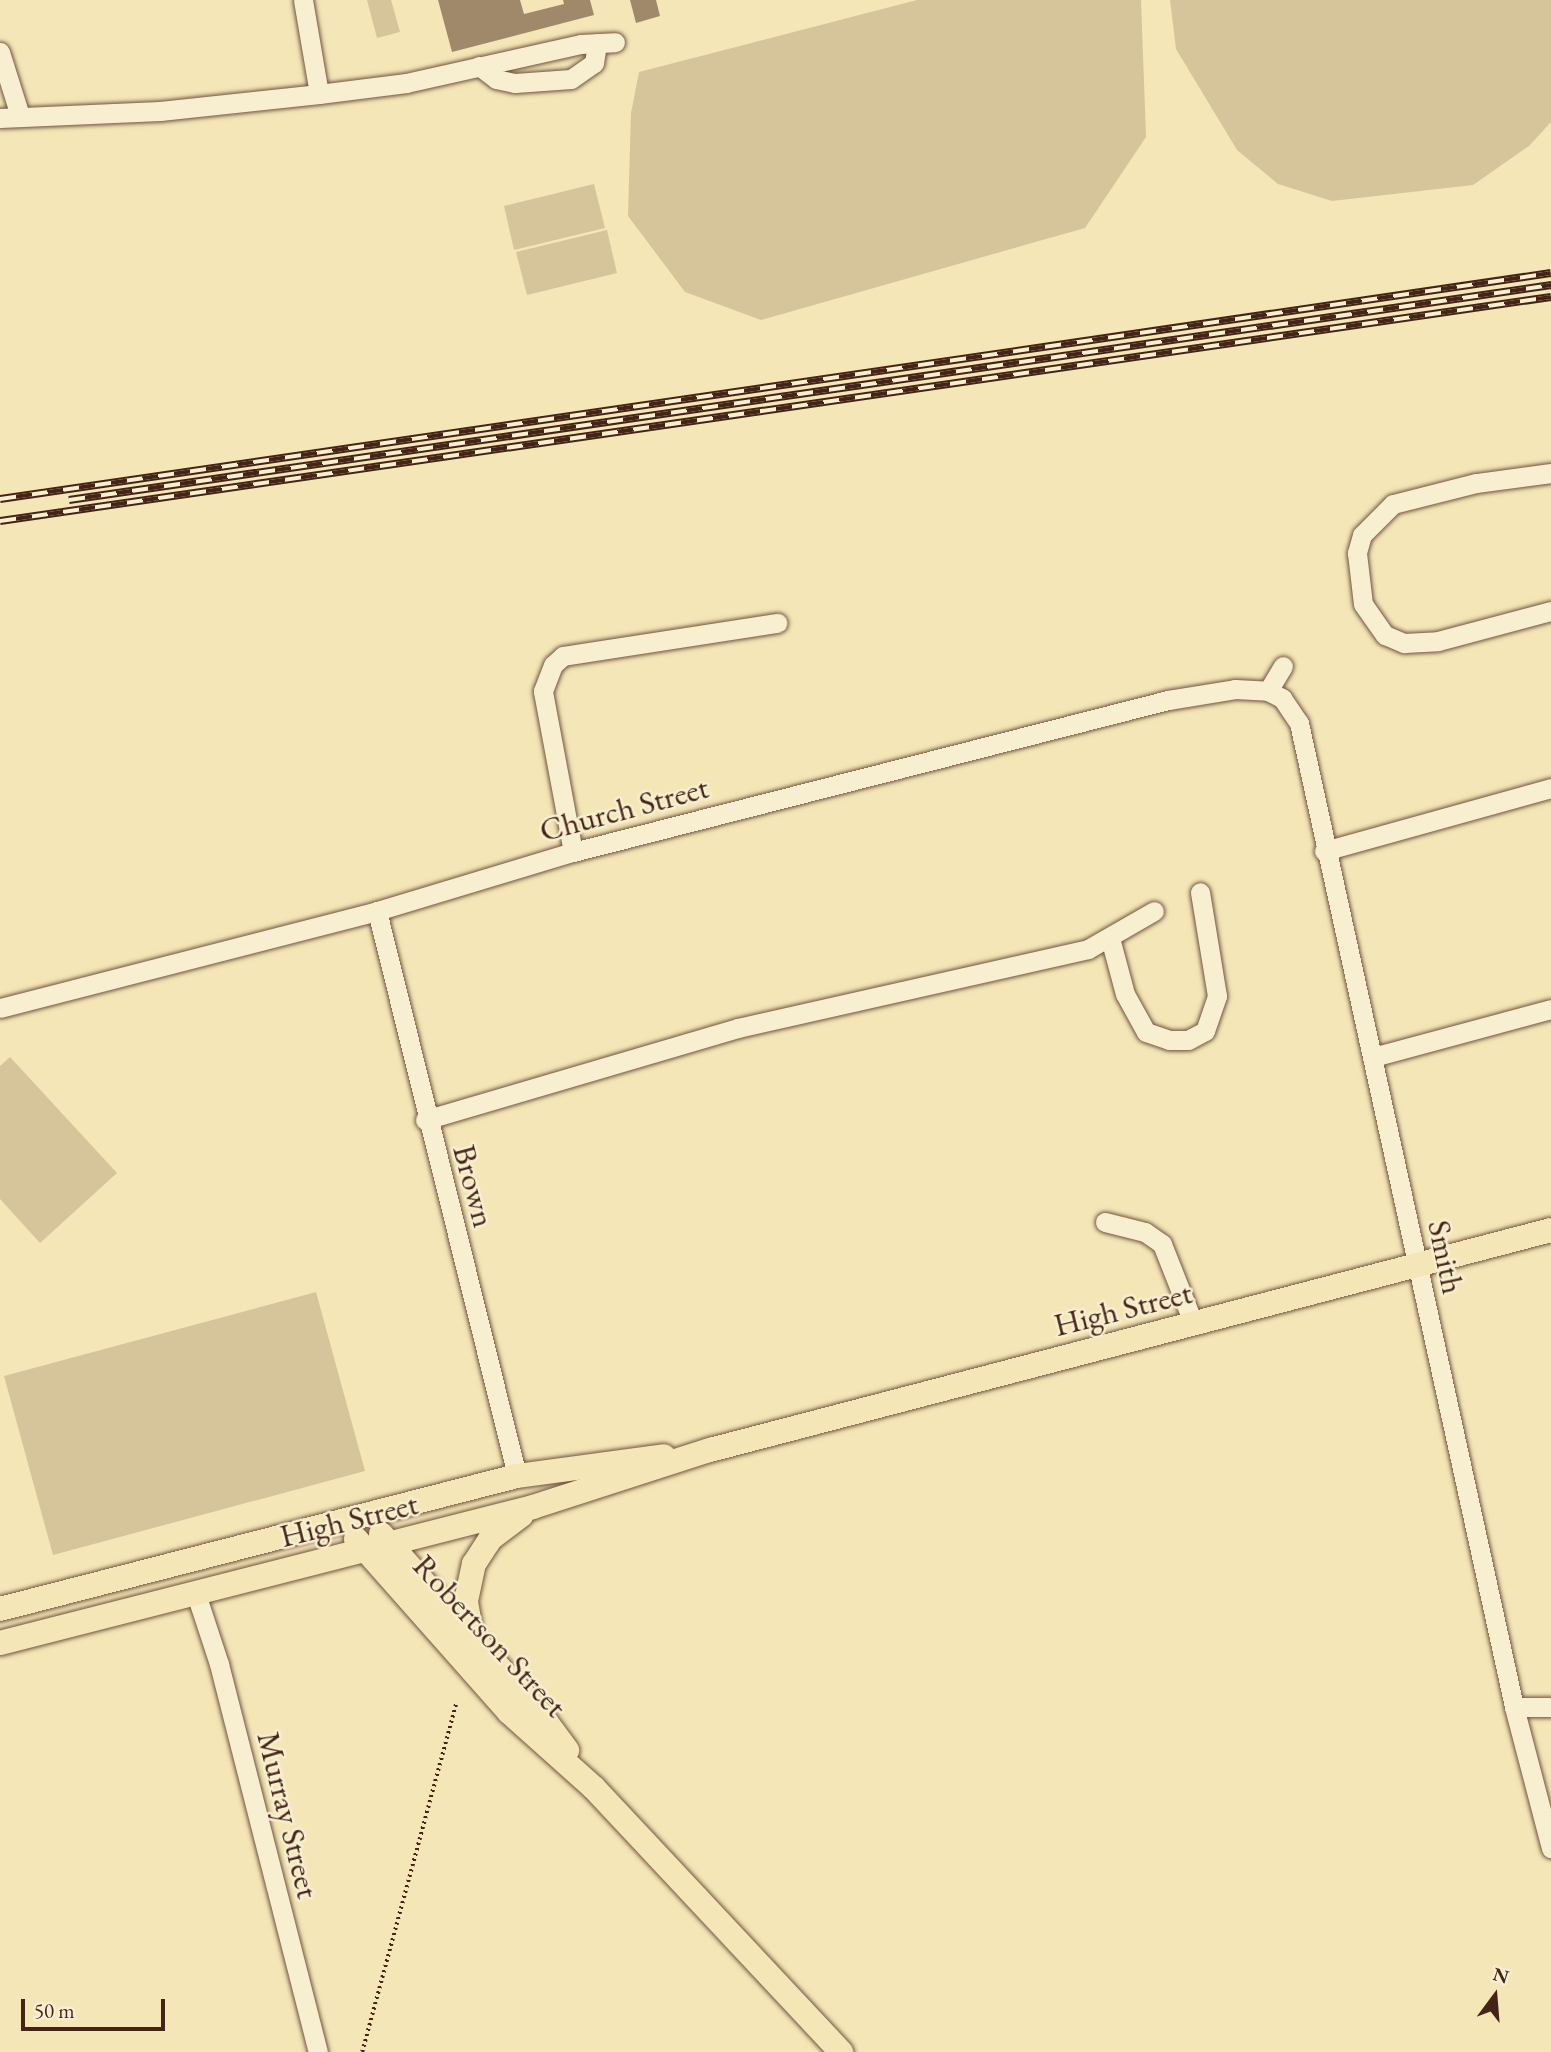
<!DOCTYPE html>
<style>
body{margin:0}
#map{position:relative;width:1551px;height:2052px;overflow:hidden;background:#f4e6b6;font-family:"EB Garamond",serif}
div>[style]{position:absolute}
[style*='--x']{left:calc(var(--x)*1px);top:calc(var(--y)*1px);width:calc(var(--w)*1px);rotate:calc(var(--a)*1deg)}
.green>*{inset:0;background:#d6c59b}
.building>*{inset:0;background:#a0896a}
.path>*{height:3.5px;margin-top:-1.75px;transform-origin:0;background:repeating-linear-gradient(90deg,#452418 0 2px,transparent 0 5.5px)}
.roads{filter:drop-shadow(0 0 2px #715440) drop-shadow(0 0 2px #715440)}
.minor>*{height:19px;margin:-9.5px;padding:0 9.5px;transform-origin:9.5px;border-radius:9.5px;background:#f8efd0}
.major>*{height:24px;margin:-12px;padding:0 12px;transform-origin:12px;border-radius:12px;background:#f4e6b6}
.rail>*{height:8px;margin-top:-4px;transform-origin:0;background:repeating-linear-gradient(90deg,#f8efd0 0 16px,#452418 0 32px);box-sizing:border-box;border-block:2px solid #452418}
span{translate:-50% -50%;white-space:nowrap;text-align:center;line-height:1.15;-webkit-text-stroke:5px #f8efd0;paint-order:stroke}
.street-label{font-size:32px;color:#452418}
.north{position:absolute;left:1460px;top:1961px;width:70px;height:70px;-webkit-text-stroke:5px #f8efd0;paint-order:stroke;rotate:16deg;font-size:19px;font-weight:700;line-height:28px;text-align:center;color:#452418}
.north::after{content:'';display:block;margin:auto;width:24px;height:32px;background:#452418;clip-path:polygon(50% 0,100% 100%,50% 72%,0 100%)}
.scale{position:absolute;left:21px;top:1999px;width:144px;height:32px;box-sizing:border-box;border:4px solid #452418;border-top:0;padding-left:9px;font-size:21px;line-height:24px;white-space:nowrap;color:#452418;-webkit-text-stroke:5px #f8efd0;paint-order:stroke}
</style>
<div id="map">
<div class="green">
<i style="clip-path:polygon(367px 0,391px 0,400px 32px,377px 38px)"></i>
<i style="clip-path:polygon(917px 0,1141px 0,1146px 137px,1085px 228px,761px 320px,685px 292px,628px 216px,631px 113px,639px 72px)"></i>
<i style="clip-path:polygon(1170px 0,1551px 0,1551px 122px,1529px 146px,1473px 185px,1332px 201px,1278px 184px,1237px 150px,1176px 49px)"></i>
<i style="clip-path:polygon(594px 184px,605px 228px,514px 250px,504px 206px)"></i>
<i style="clip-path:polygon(607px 230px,617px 273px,527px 295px,516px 252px)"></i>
<i style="clip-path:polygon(10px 1057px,117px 1173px,40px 1243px,0 1199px,0 1066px)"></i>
<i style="clip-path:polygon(316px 1292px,365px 1471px,53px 1555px,4px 1376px)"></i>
</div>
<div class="building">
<i style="clip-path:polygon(438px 0,520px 0,524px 14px,564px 4px,563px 0,590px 0,594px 15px,452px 52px)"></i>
<i style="clip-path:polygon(630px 0,656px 0,660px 16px,636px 23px)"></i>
</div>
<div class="path">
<i style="--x:362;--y:2052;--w:360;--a:-74.9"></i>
</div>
<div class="roads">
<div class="minor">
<i style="--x:303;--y:0;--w:95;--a:80.3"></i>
<i style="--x:0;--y:52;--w:67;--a:72.6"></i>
<i style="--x:479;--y:66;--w:21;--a:37"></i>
<i style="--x:496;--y:79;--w:19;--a:12"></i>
<i style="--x:515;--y:83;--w:56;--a:-4.1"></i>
<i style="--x:571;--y:79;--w:28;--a:-35"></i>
<i style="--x:594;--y:63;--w:20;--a:-81"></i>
<i style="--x:0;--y:118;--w:160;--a:-2.5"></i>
<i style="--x:160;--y:111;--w:160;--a:-6.1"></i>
<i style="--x:319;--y:94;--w:88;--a:-7.2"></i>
<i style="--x:406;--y:83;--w:179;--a:-12.6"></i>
<i style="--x:581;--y:44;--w:34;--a:-3"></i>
<i style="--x:1551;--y:473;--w:76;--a:172.4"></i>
<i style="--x:1476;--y:483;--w:86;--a:165.8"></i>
<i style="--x:1393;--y:504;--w:44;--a:135"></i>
<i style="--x:1362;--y:535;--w:19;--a:106"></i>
<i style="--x:1357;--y:553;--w:51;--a:83.3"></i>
<i style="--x:1363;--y:604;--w:38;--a:55"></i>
<i style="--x:1385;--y:635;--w:21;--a:23"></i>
<i style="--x:1404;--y:643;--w:34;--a:-3"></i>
<i style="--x:1438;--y:641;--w:117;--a:-14.9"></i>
<i style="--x:1268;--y:691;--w:29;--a:-59"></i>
<i style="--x:1324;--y:851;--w:236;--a:-15.5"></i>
<i style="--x:573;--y:852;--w:164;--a:-100.6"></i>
<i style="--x:543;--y:691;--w:28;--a:-69"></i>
<i style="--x:553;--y:665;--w:13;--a:-42"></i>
<i style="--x:563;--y:656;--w:217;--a:-8.8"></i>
<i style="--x:377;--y:911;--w:582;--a:76.08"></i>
<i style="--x:1110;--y:938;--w:58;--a:75"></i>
<i style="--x:1125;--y:994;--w:43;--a:61.1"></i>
<i style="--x:1146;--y:1032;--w:24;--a:19"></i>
<i style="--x:1169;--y:1040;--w:19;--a:0"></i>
<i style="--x:1188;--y:1040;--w:19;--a:-28"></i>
<i style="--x:1205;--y:1031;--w:37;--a:-71"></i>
<i style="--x:1217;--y:996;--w:105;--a:-99.3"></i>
<i style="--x:0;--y:1008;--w:389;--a:-14.4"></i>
<i style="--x:377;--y:911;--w:205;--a:-16.8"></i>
<i style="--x:573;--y:852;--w:614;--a:-14.33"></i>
<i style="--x:1168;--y:700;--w:68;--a:-9.3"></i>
<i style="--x:1235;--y:689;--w:33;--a:3"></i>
<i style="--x:1268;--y:691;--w:16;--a:27"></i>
<i style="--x:1282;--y:698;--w:30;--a:56"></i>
<i style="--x:1299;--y:723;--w:1007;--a:77.67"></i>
<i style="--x:1514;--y:1707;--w:146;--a:75.3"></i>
<i style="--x:1373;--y:1057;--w:184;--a:-15.1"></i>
<i style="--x:425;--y:1120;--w:326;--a:-16.4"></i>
<i style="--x:738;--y:1028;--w:359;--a:-12.7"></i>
<i style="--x:1088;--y:949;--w:76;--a:-29.9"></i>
<i style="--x:1105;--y:1222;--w:41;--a:14"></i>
<i style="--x:1145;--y:1232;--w:21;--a:35"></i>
<i style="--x:1162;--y:1244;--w:87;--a:68.4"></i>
<i style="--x:196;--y:1594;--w:74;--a:71.8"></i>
<i style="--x:219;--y:1664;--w:400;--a:75.7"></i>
<i style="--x:1514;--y:1707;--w:37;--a:0"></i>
</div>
<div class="major">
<i style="--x:381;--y:1534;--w:242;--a:48.5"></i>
<i style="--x:541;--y:1715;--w:44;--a:53.4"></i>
<i style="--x:356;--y:1539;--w:231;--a:48.5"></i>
<i style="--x:509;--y:1712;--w:114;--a:41.8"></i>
<i style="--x:594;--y:1788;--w:362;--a:46.9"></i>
<i style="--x:0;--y:1609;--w:534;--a:-14.43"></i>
<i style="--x:517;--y:1476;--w:148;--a:-7.7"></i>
<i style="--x:472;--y:1636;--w:36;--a:-100"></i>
<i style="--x:466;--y:1601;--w:38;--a:-78"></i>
<i style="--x:474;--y:1564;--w:30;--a:-57"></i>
<i style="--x:490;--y:1539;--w:39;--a:-37"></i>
<i style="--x:0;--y:1643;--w:550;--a:-14.31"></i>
<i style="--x:533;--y:1507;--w:186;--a:-17.9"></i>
<i style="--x:710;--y:1450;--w:869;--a:-14.66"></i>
</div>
</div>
<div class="rail">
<i style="--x:0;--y:499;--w:1567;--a:-8.29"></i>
<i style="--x:69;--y:500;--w:1498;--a:-8.25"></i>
<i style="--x:0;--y:521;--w:1567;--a:-8.22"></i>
</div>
<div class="street-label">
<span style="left:624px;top:809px;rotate:-15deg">Church Street</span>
<span style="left:474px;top:1186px;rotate:75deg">Brown</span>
<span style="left:1446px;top:1257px;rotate:78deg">Smith</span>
<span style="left:1123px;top:1309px;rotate:-14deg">High Street</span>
<span style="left:349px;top:1520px;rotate:-14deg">High Street</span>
<span style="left:490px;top:1636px;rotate:47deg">Robertson Street</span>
<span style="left:288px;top:1815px;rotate:76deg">Murray Street</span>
</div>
<div class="north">N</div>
<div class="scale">50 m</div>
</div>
